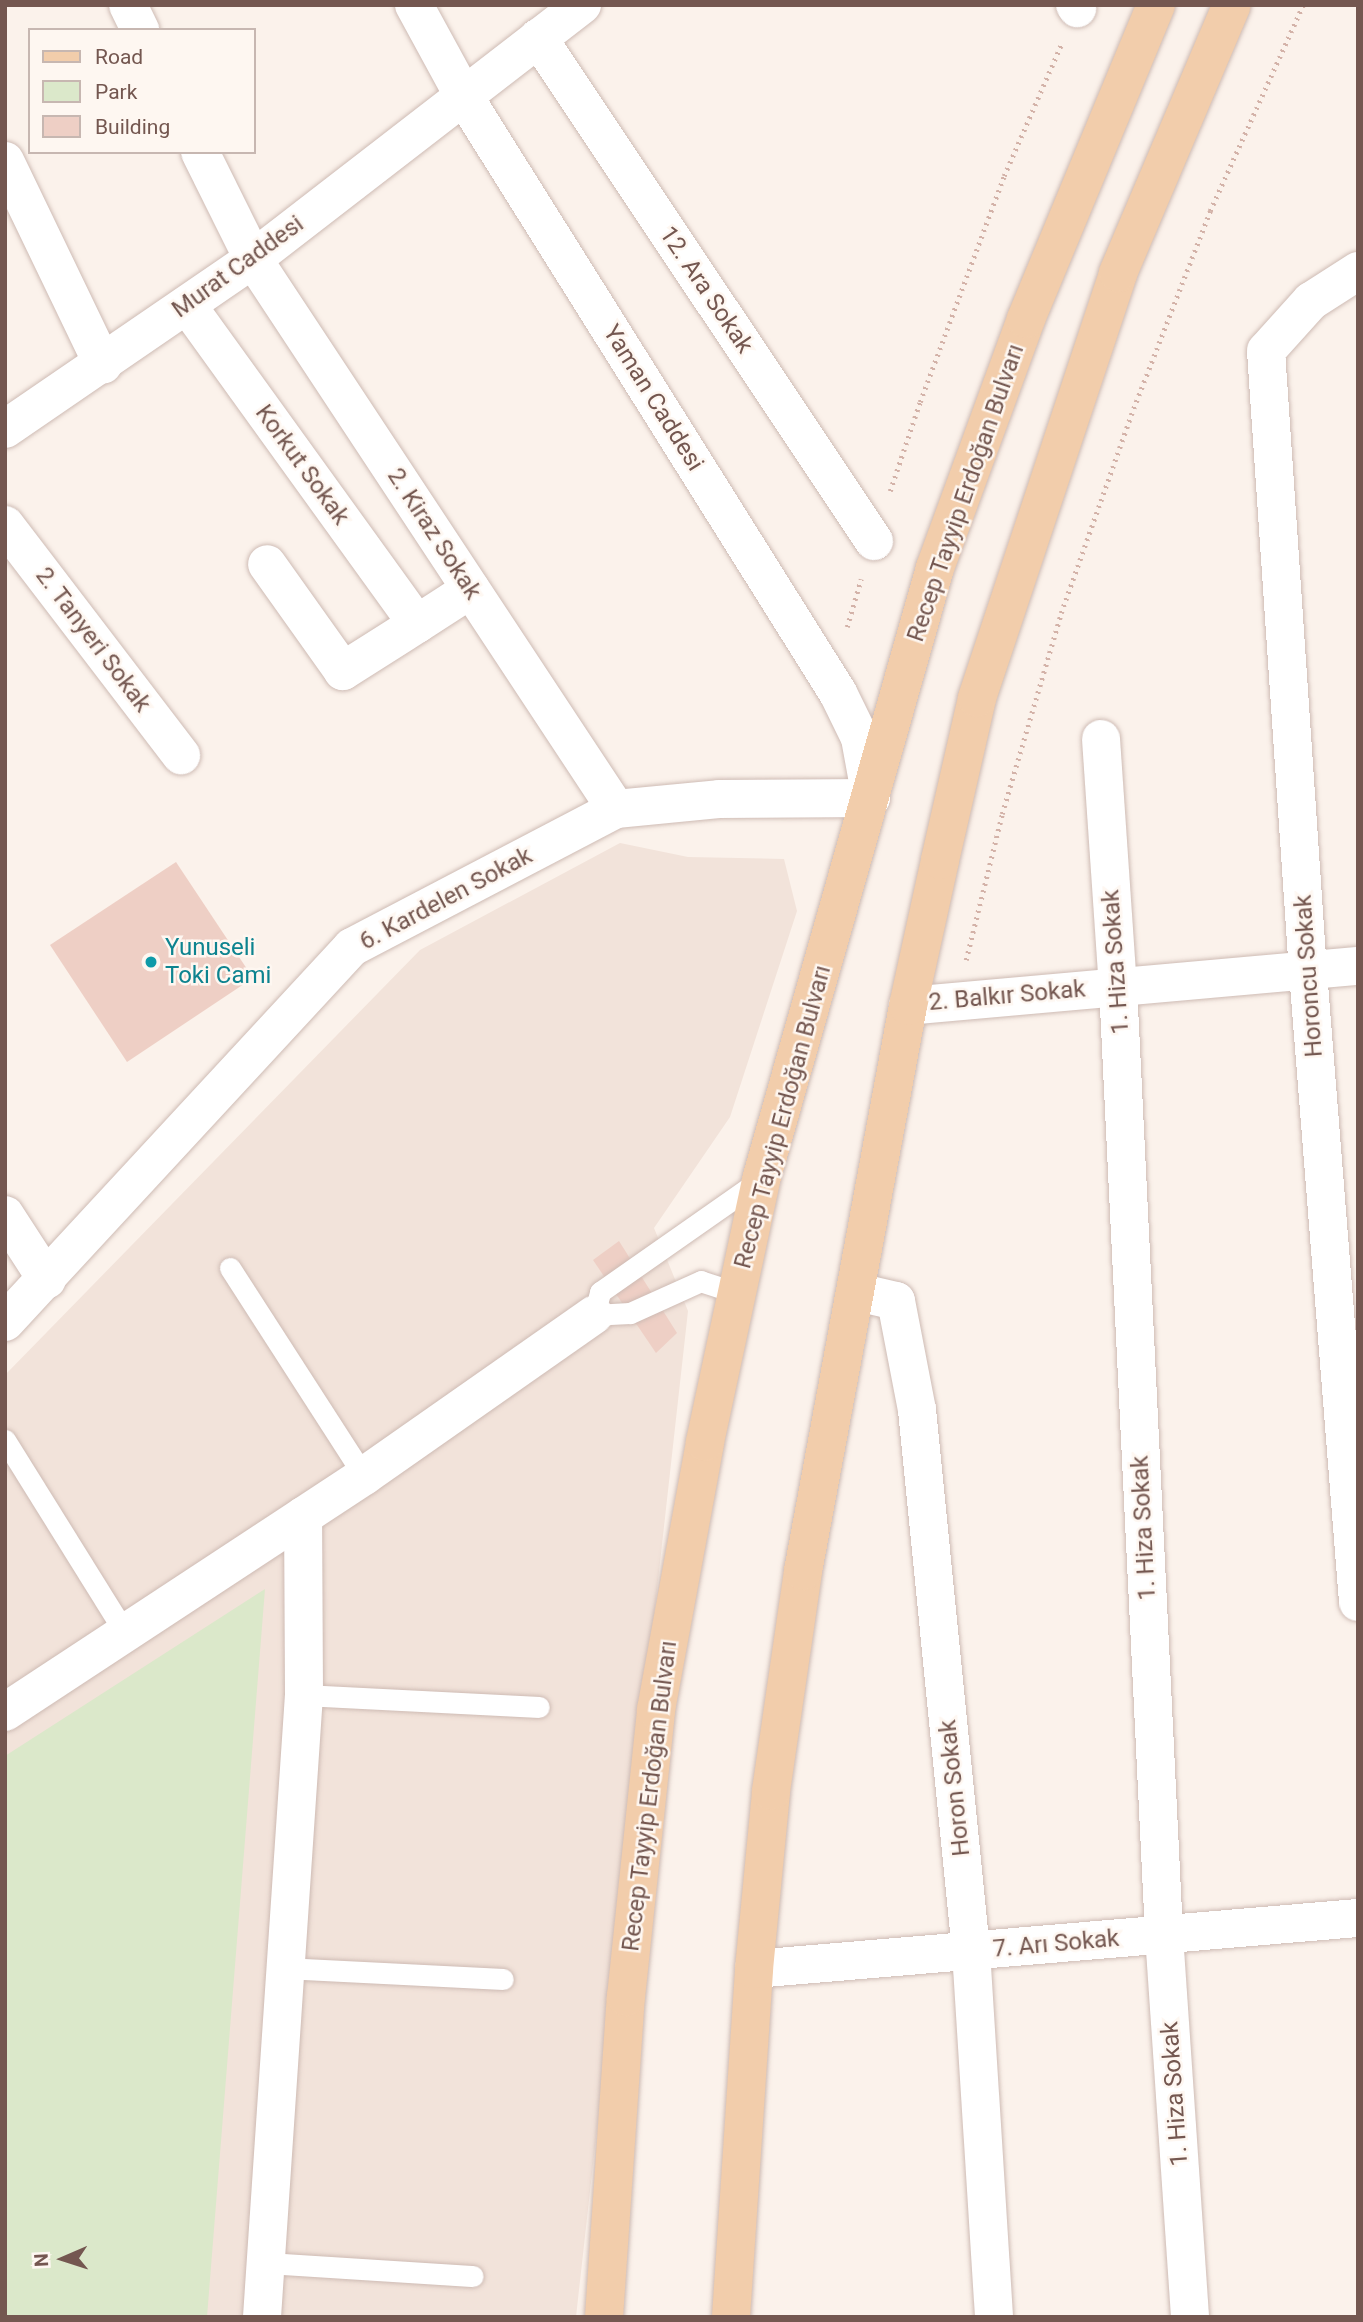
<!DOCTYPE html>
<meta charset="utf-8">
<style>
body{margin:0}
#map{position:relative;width:1363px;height:2322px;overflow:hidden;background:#fbf2eb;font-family:Roboto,sans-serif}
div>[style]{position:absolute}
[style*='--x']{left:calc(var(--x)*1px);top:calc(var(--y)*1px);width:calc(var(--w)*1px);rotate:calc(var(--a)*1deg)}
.residential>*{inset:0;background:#f2e3da}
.green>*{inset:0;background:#dbe8ca}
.building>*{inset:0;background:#eecfc5}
.path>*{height:4.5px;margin-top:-2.25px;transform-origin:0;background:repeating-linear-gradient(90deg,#d3b2a8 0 2px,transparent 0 7px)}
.roads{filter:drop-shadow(0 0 2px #cebbb4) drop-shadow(0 0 2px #cebbb4)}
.service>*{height:21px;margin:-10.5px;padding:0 10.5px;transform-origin:10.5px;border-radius:10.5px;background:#fff}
.minor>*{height:38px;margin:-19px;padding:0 19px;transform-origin:19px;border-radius:19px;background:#fff}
.tertiary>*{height:38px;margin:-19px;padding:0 19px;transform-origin:19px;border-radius:19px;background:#fff}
.secondary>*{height:38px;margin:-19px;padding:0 19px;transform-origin:19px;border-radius:19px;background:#fff}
.primary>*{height:38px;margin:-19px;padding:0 19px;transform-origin:19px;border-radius:19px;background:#f2cdab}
.dots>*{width:19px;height:19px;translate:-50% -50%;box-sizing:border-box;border:4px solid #fef7f1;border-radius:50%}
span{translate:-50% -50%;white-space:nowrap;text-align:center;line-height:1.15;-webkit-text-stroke:5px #fef7f1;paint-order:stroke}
.street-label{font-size:24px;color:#745750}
.culture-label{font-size:24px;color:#0d838f}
.left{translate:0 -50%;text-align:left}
.frame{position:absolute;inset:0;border:7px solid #745750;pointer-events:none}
.legend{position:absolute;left:28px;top:28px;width:228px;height:126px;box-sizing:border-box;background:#fef7f1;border:2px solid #c7b7b1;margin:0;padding:9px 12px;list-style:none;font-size:21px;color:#745750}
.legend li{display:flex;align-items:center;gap:14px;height:35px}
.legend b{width:35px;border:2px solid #c7b7b1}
.north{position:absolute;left:28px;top:2224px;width:70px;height:70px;-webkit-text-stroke:5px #fef7f1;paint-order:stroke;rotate:267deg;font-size:19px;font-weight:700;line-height:28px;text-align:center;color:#745750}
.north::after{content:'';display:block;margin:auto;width:24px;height:32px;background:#745750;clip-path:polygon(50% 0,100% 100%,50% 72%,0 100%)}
</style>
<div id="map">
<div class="residential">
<i style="clip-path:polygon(620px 843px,688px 857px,784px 859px,797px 911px,730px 1117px,654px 1228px,688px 1311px,576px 2317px,5px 2317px,5px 1375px,420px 950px)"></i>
</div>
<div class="green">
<i style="clip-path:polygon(265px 1589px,207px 2317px,5px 2317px,5px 1756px)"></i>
</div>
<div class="building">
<i style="clip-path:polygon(176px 862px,253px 978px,127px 1062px,50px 945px)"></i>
<i style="clip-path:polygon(619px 1241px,677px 1333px,656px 1353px,593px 1260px)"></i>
</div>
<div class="path">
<i style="--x:890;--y:491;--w:94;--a:-71.4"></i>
<i style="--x:920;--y:402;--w:241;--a:-69.6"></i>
<i style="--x:1004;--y:176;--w:143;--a:-66.5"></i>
<i style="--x:847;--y:627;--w:50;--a:-73.7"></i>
<i style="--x:966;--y:960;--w:150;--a:-76.1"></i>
<i style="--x:1002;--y:814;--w:209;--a:-73.6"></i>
<i style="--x:1061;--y:613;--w:210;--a:-70.5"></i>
<i style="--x:1131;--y:415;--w:219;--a:-68.8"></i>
<i style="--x:1210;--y:211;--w:226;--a:-65.7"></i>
</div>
<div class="roads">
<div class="service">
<i style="--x:230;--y:1268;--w:247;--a:57.2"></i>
<i style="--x:737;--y:1293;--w:38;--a:-162"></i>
<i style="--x:701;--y:1281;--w:78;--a:155.7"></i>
<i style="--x:630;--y:1313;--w:36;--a:177"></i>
<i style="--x:594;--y:1315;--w:24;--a:-75"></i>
<i style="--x:600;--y:1292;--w:195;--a:-35"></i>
<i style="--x:5;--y:1440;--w:227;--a:58.1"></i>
<i style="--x:304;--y:1695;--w:235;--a:2.9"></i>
<i style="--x:284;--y:1968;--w:219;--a:2.9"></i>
<i style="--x:266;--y:2263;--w:207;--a:3.6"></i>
</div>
<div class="minor">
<i style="--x:128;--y:5;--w:28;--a:64"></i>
<i style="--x:1075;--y:5;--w:4;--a:56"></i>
<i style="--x:538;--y:38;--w:605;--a:56.26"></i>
<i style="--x:200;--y:152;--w:119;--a:63.6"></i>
<i style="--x:253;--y:259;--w:659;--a:56.58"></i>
<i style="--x:5;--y:161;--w:226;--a:64.3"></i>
<i style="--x:1358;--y:271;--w:56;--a:147.4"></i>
<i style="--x:1311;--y:301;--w:67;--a:132"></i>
<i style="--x:1266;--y:351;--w:622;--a:86.13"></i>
<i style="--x:1308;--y:972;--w:632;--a:85.46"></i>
<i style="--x:187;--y:305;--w:393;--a:54.2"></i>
<i style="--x:417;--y:624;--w:88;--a:147.6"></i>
<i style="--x:343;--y:671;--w:131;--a:-125.4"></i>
<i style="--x:5;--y:525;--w:290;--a:52.6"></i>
<i style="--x:417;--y:624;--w:64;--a:-32.9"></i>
<i style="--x:1101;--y:739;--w:248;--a:86.1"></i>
<i style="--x:1118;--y:986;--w:950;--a:87.22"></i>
<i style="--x:1164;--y:1935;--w:383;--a:86.1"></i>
<i style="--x:908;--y:1006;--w:452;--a:-5.1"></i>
<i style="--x:5;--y:1215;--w:77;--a:57.1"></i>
<i style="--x:857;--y:1292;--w:40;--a:13"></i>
<i style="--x:896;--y:1301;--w:111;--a:79.1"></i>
<i style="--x:917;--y:1410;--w:544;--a:84.3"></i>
<i style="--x:971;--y:1951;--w:367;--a:86.4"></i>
<i style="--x:5;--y:1322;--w:511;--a:-47.22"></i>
<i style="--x:352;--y:947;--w:298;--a:-27.6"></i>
<i style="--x:616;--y:809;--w:103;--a:-5.5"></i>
<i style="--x:719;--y:799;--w:152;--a:-0.4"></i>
<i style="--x:5;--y:1712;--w:430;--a:-33.3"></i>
<i style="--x:364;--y:1476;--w:281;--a:-35"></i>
<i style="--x:754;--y:1969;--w:606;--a:-4.83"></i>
<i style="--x:262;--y:2317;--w:623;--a:-86.14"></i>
<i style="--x:304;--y:1695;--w:179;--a:-90.3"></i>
</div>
<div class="tertiary">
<i style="--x:5;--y:429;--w:301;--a:-34.4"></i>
<i style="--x:253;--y:259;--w:416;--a:-37.7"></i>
</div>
<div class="secondary">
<i style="--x:414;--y:5;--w:102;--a:61.4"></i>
<i style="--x:463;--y:95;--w:706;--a:57.91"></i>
<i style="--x:838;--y:693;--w:50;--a:63.9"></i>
<i style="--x:860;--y:738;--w:61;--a:79.6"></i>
</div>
<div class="primary">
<i style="--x:604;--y:2317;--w:321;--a:-86.1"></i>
<i style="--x:626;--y:1997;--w:289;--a:-84"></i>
<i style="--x:656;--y:1710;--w:272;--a:-79.6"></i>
<i style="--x:705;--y:1442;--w:268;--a:-77.9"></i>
<i style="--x:761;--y:1180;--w:636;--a:-74.13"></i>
<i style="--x:935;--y:568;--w:265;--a:-69.9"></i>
<i style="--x:1026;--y:319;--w:340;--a:-67.5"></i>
<i style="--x:731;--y:2317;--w:349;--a:-86.2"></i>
<i style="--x:754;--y:1969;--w:179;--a:-84.5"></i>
<i style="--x:771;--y:1791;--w:222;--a:-81.7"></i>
<i style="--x:803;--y:1571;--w:575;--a:-79.47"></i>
<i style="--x:908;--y:1006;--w:149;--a:-77.6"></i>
<i style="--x:940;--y:860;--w:166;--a:-77.1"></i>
<i style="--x:977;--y:698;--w:448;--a:-71.6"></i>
<i style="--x:1118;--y:273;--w:291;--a:-67"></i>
</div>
</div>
<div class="dots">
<i style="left:151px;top:962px;background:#0f9aa8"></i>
</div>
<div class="street-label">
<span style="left:238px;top:267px;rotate:-36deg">Murat Caddesi</span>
<span style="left:706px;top:290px;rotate:56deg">12. Ara Sokak</span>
<span style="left:653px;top:398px;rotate:58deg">Yaman Caddesi</span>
<span style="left:302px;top:465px;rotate:54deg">Korkut Sokak</span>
<span style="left:966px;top:493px;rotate:-71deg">Recep Tayyip Erdoğan Bulvarı</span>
<span style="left:434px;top:534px;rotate:57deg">2. Kiraz Sokak</span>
<span style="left:93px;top:640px;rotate:53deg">2. Tanyeri Sokak</span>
<span style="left:446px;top:899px;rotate:-28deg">6. Kardelen Sokak</span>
<span style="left:1116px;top:962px;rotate:-94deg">1. Hiza Sokak</span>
<span style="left:1309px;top:976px;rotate:-94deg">Horoncu Sokak</span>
<span style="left:1007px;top:996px;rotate:-5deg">2. Balkır Sokak</span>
<span style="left:783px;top:1117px;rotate:-75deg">Recep Tayyip Erdoğan Bulvarı</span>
<span style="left:1144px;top:1528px;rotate:-93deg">1. Hiza Sokak</span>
<span style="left:955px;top:1788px;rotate:-96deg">Horon Sokak</span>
<span style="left:650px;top:1796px;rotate:-83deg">Recep Tayyip Erdoğan Bulvarı</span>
<span style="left:1056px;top:1944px;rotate:-5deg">7. Arı Sokak</span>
<span style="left:1175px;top:2094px;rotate:-94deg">1. Hiza Sokak</span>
</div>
<div class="culture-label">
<span class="left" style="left:165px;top:962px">Yunuseli<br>Toki Cami</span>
</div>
<div class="frame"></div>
<ul class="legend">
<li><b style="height:9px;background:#f2cdab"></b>Road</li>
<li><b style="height:19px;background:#dbe8ca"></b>Park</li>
<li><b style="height:19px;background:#eecfc5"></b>Building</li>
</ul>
<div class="north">N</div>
</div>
